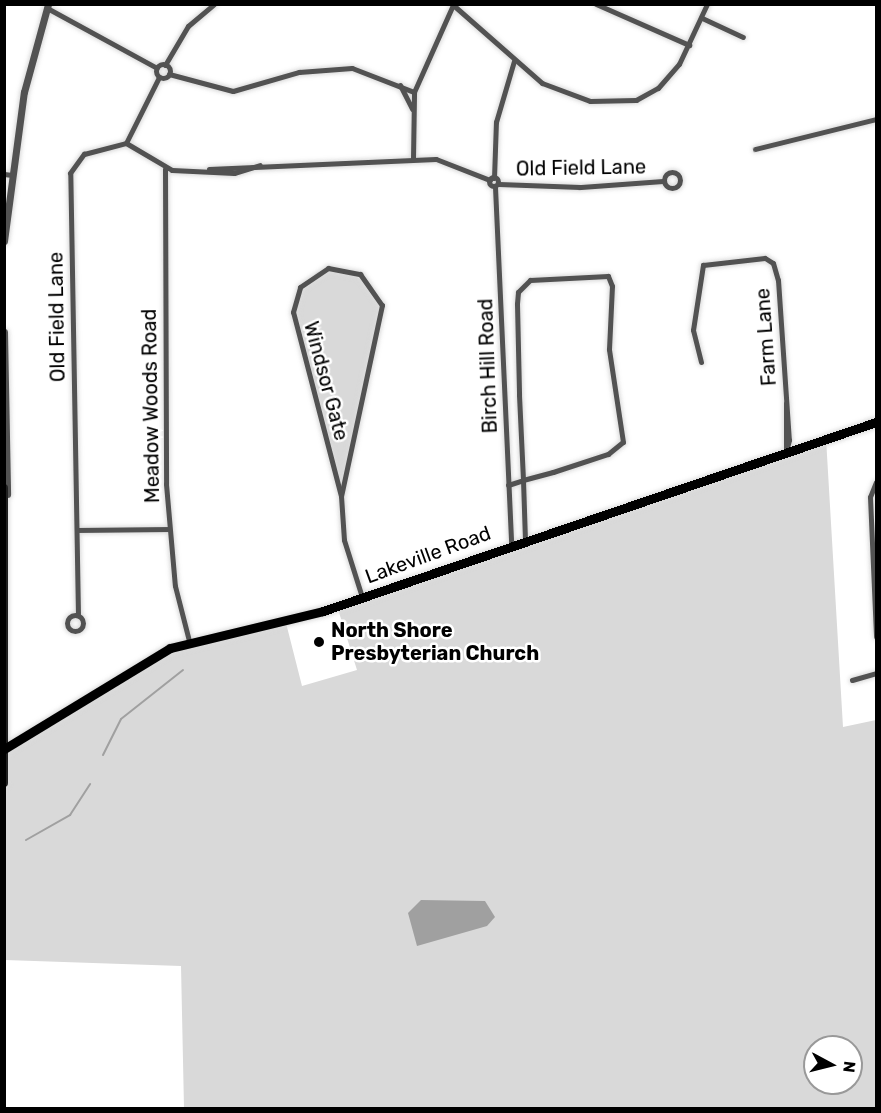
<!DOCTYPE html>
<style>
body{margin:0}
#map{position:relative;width:881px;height:1113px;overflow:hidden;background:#fff;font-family:Rubik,sans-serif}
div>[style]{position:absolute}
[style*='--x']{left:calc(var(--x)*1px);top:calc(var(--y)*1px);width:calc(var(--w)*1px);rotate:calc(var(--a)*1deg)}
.green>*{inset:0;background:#d9d9d9}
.water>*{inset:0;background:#a0a0a0}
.stream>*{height:2px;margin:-1px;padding:0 1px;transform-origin:1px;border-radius:1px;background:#a0a0a0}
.roads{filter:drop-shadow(0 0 2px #dbdbdb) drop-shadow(0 0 2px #dbdbdb)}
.minor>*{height:5px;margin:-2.5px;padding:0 2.5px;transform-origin:2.5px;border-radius:2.5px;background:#525252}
.minor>.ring{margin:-2.5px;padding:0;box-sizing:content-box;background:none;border:5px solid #525252;border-radius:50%}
.tertiary>*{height:7px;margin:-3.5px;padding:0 3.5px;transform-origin:3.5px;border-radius:3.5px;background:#525252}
.secondary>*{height:8px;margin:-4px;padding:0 4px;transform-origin:4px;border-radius:4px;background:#1f1f1f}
.primary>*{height:9px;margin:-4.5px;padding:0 4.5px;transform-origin:4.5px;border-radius:4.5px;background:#000}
.dots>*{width:16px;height:16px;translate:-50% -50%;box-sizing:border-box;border:3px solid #fff;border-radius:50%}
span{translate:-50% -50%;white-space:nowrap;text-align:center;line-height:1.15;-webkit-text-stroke:5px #fff;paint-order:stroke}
.street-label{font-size:20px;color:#000}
.poi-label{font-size:20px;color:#000;font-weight:700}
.left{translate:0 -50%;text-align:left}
.frame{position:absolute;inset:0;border:6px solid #000;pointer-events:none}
.north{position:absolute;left:803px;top:1035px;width:60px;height:60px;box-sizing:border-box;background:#fff;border:2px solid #999;border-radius:50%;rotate:97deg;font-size:16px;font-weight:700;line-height:24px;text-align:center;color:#000}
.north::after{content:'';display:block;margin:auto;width:21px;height:27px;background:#000;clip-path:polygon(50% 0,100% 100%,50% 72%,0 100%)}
</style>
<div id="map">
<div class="green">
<i style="clip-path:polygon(339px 268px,372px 285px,382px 314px,341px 496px,293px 312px,297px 293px,317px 272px)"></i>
<i style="clip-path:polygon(evenodd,826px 438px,843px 727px,876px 720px,876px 1108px,184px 1108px,181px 966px,5px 960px,6px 747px,158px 653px,285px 619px,302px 686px,357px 670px,337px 606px,826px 438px,815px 1047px,851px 1047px,851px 1083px,815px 1083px,815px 1047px)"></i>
</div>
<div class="water">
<i style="clip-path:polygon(421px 900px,485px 901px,495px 917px,487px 926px,417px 946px,408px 913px)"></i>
</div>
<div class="stream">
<i style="--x:103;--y:755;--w:40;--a:-63.4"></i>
<i style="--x:121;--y:719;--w:79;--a:-38.3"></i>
<i style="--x:26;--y:840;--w:51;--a:-29.6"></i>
<i style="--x:70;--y:815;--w:37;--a:-57"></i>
</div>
<div class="roads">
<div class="minor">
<i style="--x:452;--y:4;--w:120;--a:41.3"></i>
<i style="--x:542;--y:83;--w:51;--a:20.6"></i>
<i style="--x:590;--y:101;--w:46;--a:-1.2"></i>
<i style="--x:636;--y:100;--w:25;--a:-29"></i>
<i style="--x:658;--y:88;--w:32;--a:-49"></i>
<i style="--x:679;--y:64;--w:66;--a:-65"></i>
<i style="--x:596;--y:4;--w:102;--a:23.8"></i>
<i style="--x:47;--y:8;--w:125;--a:28.6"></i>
<i style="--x:702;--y:18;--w:45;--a:24.9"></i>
<i class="ring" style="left:156px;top:64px;width:9px;height:9px"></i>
<i style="--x:165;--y:65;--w:45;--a:-59.5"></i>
<i style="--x:188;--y:26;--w:34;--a:-40"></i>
<i style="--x:169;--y:74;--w:66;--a:14.9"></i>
<i style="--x:233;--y:91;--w:69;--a:-16.1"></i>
<i style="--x:299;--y:72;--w:53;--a:-4.3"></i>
<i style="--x:352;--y:68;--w:66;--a:21.2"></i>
<i style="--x:400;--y:85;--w:27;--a:63"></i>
<i style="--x:126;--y:143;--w:74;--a:-63.4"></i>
<i style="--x:755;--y:149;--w:125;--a:-13.9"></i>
<i style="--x:413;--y:159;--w:67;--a:-89.1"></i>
<i style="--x:414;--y:92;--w:95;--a:-65.9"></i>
<i style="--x:165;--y:169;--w:315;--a:89.8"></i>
<i style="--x:166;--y:484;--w:102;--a:85"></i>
<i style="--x:175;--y:586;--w:57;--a:75.7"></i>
<i style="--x:209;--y:169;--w:227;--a:-2.5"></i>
<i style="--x:436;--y:159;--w:58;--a:21.3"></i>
<i class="ring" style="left:664px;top:172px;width:11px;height:11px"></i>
<i style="--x:4;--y:174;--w:8;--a:7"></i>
<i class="ring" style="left:489.5px;top:177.5px;width:4px;height:4px"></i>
<i style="--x:494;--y:178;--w:56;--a:-88"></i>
<i style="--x:496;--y:122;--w:64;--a:-73.6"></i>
<i style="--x:499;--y:184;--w:81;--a:2.1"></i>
<i style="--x:580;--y:187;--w:84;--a:-4.1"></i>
<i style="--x:495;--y:187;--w:357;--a:87.4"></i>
<i style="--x:328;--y:268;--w:33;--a:11"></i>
<i style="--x:360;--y:274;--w:38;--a:55"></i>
<i style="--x:382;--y:305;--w:195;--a:102.1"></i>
<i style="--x:341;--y:496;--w:190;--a:-104.6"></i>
<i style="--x:293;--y:312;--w:26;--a:-74"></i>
<i style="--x:300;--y:287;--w:34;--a:-34"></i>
<i style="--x:701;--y:362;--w:33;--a:-104"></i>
<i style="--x:693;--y:330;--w:66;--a:-81.3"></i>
<i style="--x:703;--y:265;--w:62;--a:-6.4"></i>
<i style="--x:765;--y:258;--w:9;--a:32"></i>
<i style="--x:773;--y:263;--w:18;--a:74"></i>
<i style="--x:778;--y:280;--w:160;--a:86.1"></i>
<i style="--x:789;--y:440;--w:11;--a:105"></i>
<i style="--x:786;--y:451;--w:48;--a:-90"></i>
<i style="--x:876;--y:482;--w:16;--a:112"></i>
<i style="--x:870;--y:497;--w:140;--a:87.5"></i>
<i style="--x:508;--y:485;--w:16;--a:-18"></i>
<i style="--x:523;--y:480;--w:31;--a:-15"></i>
<i style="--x:553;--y:472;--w:58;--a:-18.1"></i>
<i style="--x:608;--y:454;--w:19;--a:-39"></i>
<i style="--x:623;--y:442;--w:94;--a:-98.6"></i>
<i style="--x:609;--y:349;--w:63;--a:-87.3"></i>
<i style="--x:612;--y:286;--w:11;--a:-112"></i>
<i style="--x:608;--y:276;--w:78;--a:177.1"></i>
<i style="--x:530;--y:280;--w:17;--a:135"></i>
<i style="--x:518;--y:292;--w:12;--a:95"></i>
<i style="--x:517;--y:304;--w:91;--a:88.7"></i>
<i style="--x:519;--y:395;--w:85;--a:87.3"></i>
<i style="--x:523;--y:480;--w:60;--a:88.1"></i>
<i style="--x:341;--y:496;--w:44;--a:86.1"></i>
<i style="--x:344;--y:540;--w:60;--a:72.5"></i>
<i style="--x:78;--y:530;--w:91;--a:-0.6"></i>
<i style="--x:78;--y:615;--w:442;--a:-91"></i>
<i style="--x:70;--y:173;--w:24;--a:-54"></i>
<i style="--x:84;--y:154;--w:43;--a:-14.7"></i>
<i style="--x:126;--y:143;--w:53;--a:30.4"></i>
<i style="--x:172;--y:170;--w:62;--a:2.8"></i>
<i style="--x:234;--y:173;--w:27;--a:-17"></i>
<i class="ring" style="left:67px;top:615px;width:11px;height:11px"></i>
<i style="--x:852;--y:680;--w:25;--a:-16"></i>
</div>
<div class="tertiary">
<i style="--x:4;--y:241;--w:150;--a:-82.4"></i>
<i style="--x:24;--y:92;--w:91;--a:-74.7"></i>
<i style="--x:4;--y:332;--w:162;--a:88.9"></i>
</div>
<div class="secondary">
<i style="--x:4;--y:488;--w:295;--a:90"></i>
</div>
<div class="primary">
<i style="--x:4;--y:749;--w:194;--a:-31.3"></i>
<i style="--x:170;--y:648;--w:157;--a:-13.6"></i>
<i style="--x:323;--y:611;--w:584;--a:-18.87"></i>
</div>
</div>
<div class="dots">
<i style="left:319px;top:642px;background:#000"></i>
</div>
<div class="street-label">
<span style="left:581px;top:168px;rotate:-1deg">Old Field Lane</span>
<span style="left:57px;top:317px;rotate:-91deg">Old Field Lane</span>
<span style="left:766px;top:337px;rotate:-94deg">Farm Lane</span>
<span style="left:488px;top:366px;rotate:-92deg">Birch Hill Road</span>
<span style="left:326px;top:381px;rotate:75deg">Windsor Gate</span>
<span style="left:151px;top:406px;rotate:-91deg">Meadow Woods Road</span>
<span style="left:428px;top:555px;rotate:-20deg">Lakeville Road</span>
</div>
<div class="poi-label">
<span class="left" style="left:331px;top:642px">North Shore<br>Presbyterian Church</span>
</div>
<div class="frame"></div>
<div class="north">N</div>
</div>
